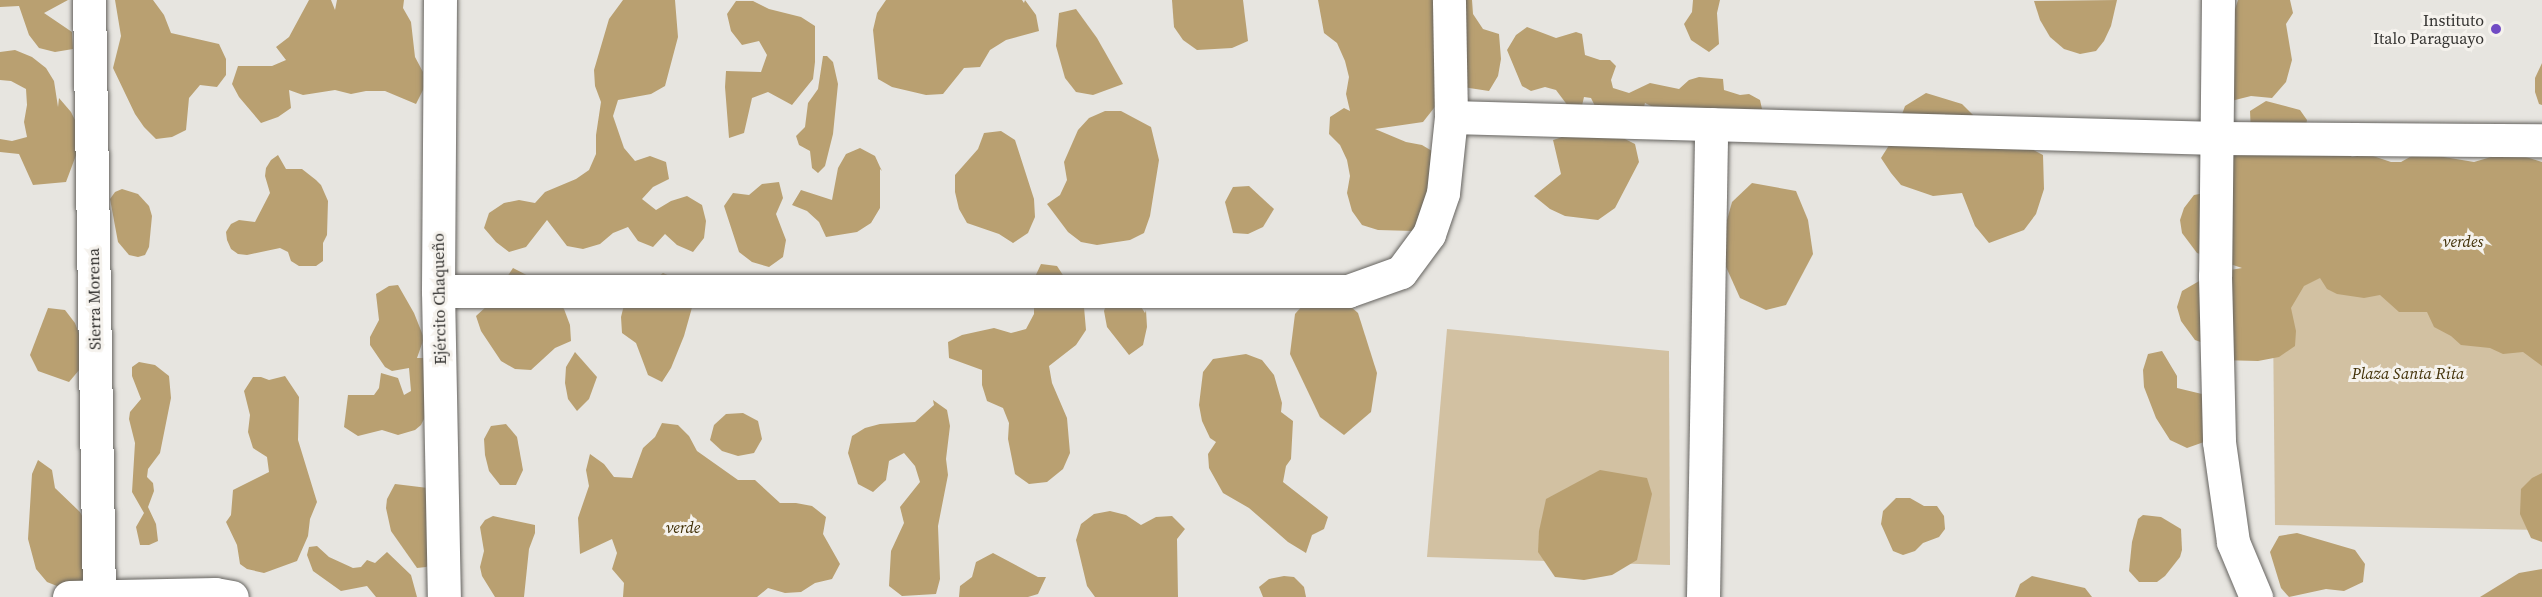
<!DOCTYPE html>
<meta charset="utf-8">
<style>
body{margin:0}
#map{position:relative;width:2542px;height:597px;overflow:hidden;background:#e7e5e0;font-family:"Source Serif 4",serif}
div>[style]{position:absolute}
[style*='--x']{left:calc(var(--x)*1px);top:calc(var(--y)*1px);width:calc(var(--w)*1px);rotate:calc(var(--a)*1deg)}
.green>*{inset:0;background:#d2c1a2}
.forest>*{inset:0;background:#b9a071}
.roads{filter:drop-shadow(0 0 2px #65635f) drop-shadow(0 0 2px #65635f)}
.minor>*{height:33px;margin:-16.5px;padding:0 16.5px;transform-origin:16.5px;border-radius:16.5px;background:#fff}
.dots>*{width:16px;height:16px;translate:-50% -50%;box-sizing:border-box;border:3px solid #f5f2ed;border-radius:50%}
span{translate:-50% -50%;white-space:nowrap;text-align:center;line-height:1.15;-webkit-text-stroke:6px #f5f2ed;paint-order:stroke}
.poi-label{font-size:16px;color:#343331}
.right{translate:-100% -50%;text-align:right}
.park-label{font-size:16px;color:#413007;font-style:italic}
.street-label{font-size:16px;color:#343331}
</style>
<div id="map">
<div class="green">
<i style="clip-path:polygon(2272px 217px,2542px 221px,2542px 530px,2275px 525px)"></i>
<i style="clip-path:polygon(1447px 329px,1669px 351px,1670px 565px,1427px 557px)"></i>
</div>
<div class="forest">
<i style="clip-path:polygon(0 0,68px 0,44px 13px,72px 32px,73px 49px,55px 52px,39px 48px,29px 35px,19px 6px,0 7px)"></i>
<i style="clip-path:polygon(115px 0,153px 0,164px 15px,171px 33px,219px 44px,226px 59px,226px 75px,217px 87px,200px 85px,189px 98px,186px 130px,172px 137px,156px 139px,144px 127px,135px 114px,113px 68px,121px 36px)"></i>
<i style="clip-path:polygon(309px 0,331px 0,335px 10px,337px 0,404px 0,403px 8px,411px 22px,415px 57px,423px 72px,424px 88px,416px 104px,385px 91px,366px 91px,351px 94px,335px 90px,303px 95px,289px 90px,291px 108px,278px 117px,261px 123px,239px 97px,232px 84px,238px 66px,272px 66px,286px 60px,276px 47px,289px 37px)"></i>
<i style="clip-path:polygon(623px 0,675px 0,678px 37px,665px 86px,651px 94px,618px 100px,613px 116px,624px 148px,635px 161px,650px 156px,666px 162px,669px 179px,653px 187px,642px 199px,656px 210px,671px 201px,687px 196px,702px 205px,706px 221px,704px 238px,693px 252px,677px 245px,665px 234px,653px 247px,638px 241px,628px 227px,613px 233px,600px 244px,583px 249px,567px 246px,547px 220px,526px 247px,509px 252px,496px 242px,484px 228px,489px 213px,504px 203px,519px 200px,535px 203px,545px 192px,576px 179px,589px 170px,596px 154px,596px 135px,601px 102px,595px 86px,594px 70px,609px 19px)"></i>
<i style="clip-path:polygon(886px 0,1022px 0,1024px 3px,1025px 0,1036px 15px,1039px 31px,1006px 40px,990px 50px,980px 67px,964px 68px,943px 94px,926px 95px,892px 87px,878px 79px,873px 30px,877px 13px)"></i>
<i style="clip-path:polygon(1172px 0,1243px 0,1248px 41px,1232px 48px,1197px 50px,1183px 40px,1174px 27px)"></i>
<i style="clip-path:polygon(1318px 0,1472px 0,1473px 14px,1483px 29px,1499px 34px,1501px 59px,1498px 76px,1489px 91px,1456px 86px,1441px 91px,1434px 108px,1423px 122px,1375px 129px,1406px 142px,1422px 145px,1437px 154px,1441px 172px,1414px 231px,1378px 230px,1362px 225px,1352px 211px,1347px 193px,1350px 176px,1347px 160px,1340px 145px,1329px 134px,1330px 117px,1344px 108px,1350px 111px,1346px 94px,1349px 77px,1345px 61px,1337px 43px,1324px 33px)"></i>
<i style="clip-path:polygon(1693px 0,1720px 0,1717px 13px,1719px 44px,1709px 52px,1691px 40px,1684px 24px,1692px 12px)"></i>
<i style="clip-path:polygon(2117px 0,2111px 26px,2104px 41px,2096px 51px,2080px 54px,2064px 49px,2050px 37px,2040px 20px,2034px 1px)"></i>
<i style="clip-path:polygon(2238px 0,2290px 0,2293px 13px,2286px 24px,2292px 60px,2286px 82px,2272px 98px,2251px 96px,2227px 102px,2231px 21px)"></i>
<i style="clip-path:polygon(736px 1px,753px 1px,769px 9px,801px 17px,815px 26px,815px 62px,813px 79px,792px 105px,768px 92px,752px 98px,744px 133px,729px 138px,725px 87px,726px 71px,761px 72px,767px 55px,759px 41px,742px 45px,731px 31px,727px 14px)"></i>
<i style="clip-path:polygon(1076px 9px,1097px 38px,1123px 84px,1093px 95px,1076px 92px,1065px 78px,1056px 46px,1059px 13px)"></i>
<i style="clip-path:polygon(1527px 27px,1556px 38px,1576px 32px,1582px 34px,1585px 55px,1600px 60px,1610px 60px,1616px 66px,1611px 80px,1613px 88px,1629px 93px,1650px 83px,1679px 89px,1689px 80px,1699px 77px,1723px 79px,1724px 90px,1740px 95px,1749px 94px,1760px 100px,1762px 109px,1655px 108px,1645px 103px,1641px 118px,1597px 110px,1591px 98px,1584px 97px,1581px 110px,1568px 106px,1556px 90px,1545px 87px,1531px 91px,1522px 86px,1507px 50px,1516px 35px)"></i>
<i style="clip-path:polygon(15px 50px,32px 57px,46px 68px,54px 81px,58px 107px,59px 98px,71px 112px,78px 126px,81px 142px,66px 182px,33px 185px,19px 154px,0 152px,0 139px,12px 141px,27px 137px,24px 122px,27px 105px,26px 89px,11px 81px,0 80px,0 52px)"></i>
<i style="clip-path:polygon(823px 56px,827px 56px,833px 62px,838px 84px,833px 134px,825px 166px,818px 173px,812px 168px,810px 151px,799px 145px,796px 136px,805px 127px,808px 103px,818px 89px)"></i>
<i style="clip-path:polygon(2542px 63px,2542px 105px,2539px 104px,2535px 92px,2535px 78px)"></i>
<i style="clip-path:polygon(1926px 93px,1962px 104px,1981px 123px,2043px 155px,2044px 189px,2036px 214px,2024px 230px,1989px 243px,1975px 226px,1962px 193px,1933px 196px,1901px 185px,1891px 173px,1881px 158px,1893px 139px,1905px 106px)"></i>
<i style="clip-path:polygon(2266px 101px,2300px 110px,2307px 120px,2304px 137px,2342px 148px,2352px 157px,2367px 154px,2391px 162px,2401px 162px,2426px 148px,2444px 157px,2474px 162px,2491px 157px,2526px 157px,2542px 162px,2542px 366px,2523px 352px,2503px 354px,2490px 348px,2461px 345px,2451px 336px,2434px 327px,2427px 312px,2399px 312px,2380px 295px,2364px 298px,2337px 294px,2327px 289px,2320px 278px,2304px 286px,2291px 308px,2296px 331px,2295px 346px,2279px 357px,2258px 361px,2220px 360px,2209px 345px,2195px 340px,2181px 321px,2177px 307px,2182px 291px,2213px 273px,2242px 268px,2197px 253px,2182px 233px,2180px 220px,2184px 208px,2194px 195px,2210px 192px,2232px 161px,2235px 152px,2251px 135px,2250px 111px)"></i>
<i style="clip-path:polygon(1105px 111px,1121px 111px,1151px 127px,1159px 160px,1150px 216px,1144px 233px,1130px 240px,1097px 245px,1081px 242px,1068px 232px,1047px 204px,1060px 195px,1067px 180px,1064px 162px,1078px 130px,1089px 118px)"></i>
<i style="clip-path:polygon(1001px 131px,1015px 140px,1034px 199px,1035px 217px,1028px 233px,1013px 243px,999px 234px,967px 223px,959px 209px,955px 192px,955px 175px,978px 149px,984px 133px)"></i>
<i style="clip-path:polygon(1575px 133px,1621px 137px,1635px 144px,1639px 162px,1615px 208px,1598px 220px,1565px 216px,1550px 209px,1534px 196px,1561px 174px,1553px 140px)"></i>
<i style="clip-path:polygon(860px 148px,875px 156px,880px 167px,882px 171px,880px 169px,880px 208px,871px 223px,857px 232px,826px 237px,819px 222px,807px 211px,792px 205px,801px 190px,832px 200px,838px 168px,846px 154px)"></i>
<i style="clip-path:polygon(278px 155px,286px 169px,302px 169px,316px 180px,321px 185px,328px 201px,327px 235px,323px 243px,323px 261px,316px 266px,299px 266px,291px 261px,288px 252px,280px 248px,247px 255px,238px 254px,231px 249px,227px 240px,226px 232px,231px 224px,239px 220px,255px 222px,270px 193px,265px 176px,266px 168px,271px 160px)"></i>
<i style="clip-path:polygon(779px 182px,783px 198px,776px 214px,786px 240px,783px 257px,769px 267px,752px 262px,739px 252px,724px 206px,733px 193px,749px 195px,762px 184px)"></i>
<i style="clip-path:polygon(1752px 183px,1796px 191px,1808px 220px,1813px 254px,1786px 305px,1766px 310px,1740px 298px,1722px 258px,1725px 227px,1732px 202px)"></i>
<i style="clip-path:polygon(1249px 186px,1274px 209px,1263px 227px,1248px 234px,1233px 233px,1225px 202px,1233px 187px)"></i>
<i style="clip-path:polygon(122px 189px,138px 194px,149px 206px,152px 216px,149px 247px,145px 255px,138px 257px,129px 255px,118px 242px,110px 199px,115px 192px)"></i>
<i style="clip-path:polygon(1041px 264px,1057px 266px,1084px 307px,1086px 330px,1076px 345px,1049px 366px,1052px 383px,1067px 418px,1070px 453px,1063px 469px,1047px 482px,1029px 484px,1015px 474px,1008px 439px,1009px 423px,1003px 408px,987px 401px,982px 385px,982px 370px,949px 358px,948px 342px,962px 335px,994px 328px,1011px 333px,1026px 329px,1034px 314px,1034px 279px)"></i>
<i style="clip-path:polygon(513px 268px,542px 283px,564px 309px,570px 325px,571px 341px,555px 348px,531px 370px,515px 369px,501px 361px,481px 331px,476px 316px,488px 305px)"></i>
<i style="clip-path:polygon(663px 273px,693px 286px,693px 304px,684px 336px,671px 368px,662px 382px,648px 375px,636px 343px,622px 333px,621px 317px,625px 301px)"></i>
<i style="clip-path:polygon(398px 285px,414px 313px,424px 338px,417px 358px,428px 358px,425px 417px,421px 425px,415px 430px,398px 435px,382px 430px,358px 436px,344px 427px,348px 395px,374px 395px,379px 388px,381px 373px,398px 378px,404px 395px,411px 391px,409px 368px,392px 371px,385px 367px,370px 345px,370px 337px,379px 320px,376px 294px,389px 286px)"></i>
<i style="clip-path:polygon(1318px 288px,1342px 299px,1358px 313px,1377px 373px,1371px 412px,1344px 435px,1320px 417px,1290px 354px,1295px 314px)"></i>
<i style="clip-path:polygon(1109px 295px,1136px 299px,1145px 313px,1146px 310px,1147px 327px,1143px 345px,1129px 355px,1107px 327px,1104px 311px)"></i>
<i style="clip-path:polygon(48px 308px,65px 310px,75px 323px,81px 339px,80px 369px,69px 382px,38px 371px,30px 355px)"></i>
<i style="clip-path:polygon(2162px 351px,2177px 376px,2177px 388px,2202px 394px,2204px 442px,2187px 448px,2170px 440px,2156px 418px,2144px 387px,2143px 370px,2148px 354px)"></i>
<i style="clip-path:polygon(575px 352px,597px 377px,589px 399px,577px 411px,568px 399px,565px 383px,566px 367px)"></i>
<i style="clip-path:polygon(1246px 354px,1262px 360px,1274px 375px,1282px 403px,1281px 412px,1293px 421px,1291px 459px,1286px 466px,1283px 482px,1328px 517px,1324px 529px,1312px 535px,1306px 553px,1288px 542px,1249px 508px,1223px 493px,1209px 468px,1208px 454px,1216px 442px,1210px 438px,1202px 421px,1199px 405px,1203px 372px,1213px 359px)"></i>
<i style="clip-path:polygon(139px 362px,155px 365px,169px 376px,171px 398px,160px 453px,148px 469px,147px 477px,153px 483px,154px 491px,148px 507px,156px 524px,158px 541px,149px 545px,140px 545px,136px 527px,144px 513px,132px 492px,135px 443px,129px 419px,130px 412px,141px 399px,132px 376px,132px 367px)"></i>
<i style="clip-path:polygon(285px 376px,299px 397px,298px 440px,317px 502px,310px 519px,308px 536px,297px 561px,264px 573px,247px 569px,240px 564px,237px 545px,226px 522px,231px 515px,233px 490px,269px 472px,267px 457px,253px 448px,248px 432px,250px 415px,244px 391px,253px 377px,261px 377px,269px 380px)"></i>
<i style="clip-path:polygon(933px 400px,947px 410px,950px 426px,946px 459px,948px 475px,938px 526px,940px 579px,936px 594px,902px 596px,889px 586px,891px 551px,904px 523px,900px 507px,920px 482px,915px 466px,904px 453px,889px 461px,886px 480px,873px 492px,858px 484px,848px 453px,852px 436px,865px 428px,880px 424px,915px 422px,934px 405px)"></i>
<i style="clip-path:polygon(743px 413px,758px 421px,762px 439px,754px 453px,738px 456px,722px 451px,710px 440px,714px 425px,726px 414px)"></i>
<i style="clip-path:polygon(662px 423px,678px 425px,689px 436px,697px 451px,738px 480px,755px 480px,780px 503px,796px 503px,812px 506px,826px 517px,823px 534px,840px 564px,832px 579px,815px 583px,801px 592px,785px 593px,768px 588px,757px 597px,623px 597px,624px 583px,612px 569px,617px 553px,612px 539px,580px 554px,578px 518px,589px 486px,586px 470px,590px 454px,604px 464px,614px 477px,632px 478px,643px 448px,655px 437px)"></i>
<i style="clip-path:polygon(506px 424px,517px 437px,523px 470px,516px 485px,500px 485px,489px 471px,485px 455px,484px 439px,491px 426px)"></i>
<i style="clip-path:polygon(38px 460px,52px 470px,55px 488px,80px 512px,88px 527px,94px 576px,62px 588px,47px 582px,36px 569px,28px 539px,32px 474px)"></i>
<i style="clip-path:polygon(1600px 470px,1647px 478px,1652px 494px,1637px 560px,1612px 575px,1584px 580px,1555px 577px,1538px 552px,1539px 531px,1546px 499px)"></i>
<i style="clip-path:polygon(2542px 473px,2542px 542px,2531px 538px,2520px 514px,2521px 489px,2532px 478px)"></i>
<i style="clip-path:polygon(395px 484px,428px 488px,433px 562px,426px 567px,417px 568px,391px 531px,386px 508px,387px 499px)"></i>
<i style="clip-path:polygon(1896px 498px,1910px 498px,1924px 506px,1937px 506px,1944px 516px,1945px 529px,1939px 537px,1923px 543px,1915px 551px,1903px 555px,1893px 551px,1881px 524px,1883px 511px)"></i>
<i style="clip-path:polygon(1110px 511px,1126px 515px,1141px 525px,1156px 517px,1172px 516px,1185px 529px,1177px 539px,1178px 597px,1095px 597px,1087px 586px,1076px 540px,1081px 524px,1094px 514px)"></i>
<i style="clip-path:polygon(2143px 515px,2161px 517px,2181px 529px,2182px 550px,2180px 557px,2165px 576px,2157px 582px,2139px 582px,2129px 571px,2132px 542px,2138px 519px)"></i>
<i style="clip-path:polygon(493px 516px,535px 525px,535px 533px,529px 549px,524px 597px,495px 597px,482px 576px,480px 567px,484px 551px,480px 527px,485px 520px)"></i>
<i style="clip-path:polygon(2297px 533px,2355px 550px,2365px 564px,2363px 582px,2344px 591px,2326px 589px,2289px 597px,2281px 588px,2270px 552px,2279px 536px)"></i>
<i style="clip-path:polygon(317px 546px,329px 557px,353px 568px,361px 567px,367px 560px,375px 563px,387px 552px,411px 575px,417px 597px,376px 597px,367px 586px,341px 591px,313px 571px,307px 555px,309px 547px)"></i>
<i style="clip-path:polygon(993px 553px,1038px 577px,1046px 577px,1038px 594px,1028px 597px,959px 597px,960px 586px,972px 577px,976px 562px)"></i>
<i style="clip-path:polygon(2542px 569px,2542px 597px,2480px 597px,2519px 573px)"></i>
<i style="clip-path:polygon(1284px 576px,1294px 577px,1304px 587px,1306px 597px,1263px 597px,1259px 587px,1269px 579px)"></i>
<i style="clip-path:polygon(2032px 576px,2085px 588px,2092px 597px,2015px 597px,2020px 584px)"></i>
</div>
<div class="roads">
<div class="minor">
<i style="--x:89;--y:0;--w:597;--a:89.04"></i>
<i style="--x:440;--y:0;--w:291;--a:90.4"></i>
<i style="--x:438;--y:291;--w:306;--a:88.9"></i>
<i style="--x:2218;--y:0;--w:276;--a:90.6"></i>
<i style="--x:2215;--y:276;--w:166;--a:88.6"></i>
<i style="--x:2219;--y:442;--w:101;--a:82"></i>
<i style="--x:2233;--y:542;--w:60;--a:67.3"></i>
<i style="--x:1451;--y:117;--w:767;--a:1.57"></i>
<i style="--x:2218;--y:138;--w:324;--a:0.4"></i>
<i style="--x:438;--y:291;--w:910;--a:0"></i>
<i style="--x:1348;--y:291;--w:56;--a:-19.7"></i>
<i style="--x:1401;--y:272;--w:47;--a:-53.6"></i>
<i style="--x:1429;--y:234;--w:43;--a:-71.1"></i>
<i style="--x:1443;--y:193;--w:76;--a:-84"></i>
<i style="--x:1451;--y:117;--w:117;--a:-91"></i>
<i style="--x:69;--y:597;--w:146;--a:-1.2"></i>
<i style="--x:215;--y:594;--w:17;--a:10"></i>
<i style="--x:1703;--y:597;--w:473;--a:-89"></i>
</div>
</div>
<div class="dots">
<i style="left:2496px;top:29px;background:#714bc4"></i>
</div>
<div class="poi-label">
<span class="right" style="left:2484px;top:29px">Instituto<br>Italo Paraguayo</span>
</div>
<div class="park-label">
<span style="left:2463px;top:241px">verdes</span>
<span style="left:2408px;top:373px">Plaza Santa Rita</span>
<span style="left:683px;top:527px">verde</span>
</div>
<div class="street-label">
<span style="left:94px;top:299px;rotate:-91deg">Sierra Morena</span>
<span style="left:439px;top:299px;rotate:-91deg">Ejército Chaqueño</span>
</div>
</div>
